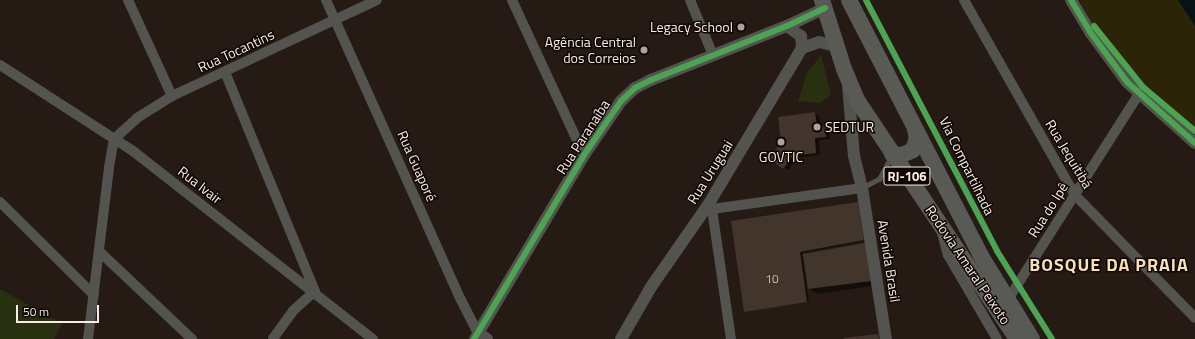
<!DOCTYPE html>
<meta charset="utf-8">
<style>
body{margin:0}
#map{position:relative;width:1195px;height:339px;overflow:hidden;background:#251b14;font-family:"Titillium Web",sans-serif}
div>[style]{position:absolute}
[style*='--x']{left:calc(var(--x)*1px);top:calc(var(--y)*1px);width:calc(var(--w)*1px);rotate:calc(var(--a)*1deg)}
.green>*{inset:0;background:#28310f}
.sand>*{inset:0;background:#2c2406}
.water>*{inset:0;background:#051319}
.shadow>*{inset:0;background:#0007}
.building>*{inset:0;background:#41352c}
.service>*{height:5px;margin:-2.5px;padding:0 2.5px;transform-origin:2.5px;border-radius:2.5px;background:#535350}
.minor>*{height:10px;margin:-5px;padding:0 5px;transform-origin:5px;border-radius:5px;background:#535350}
.tertiary>*{height:12px;margin:-6px;padding:0 6px;transform-origin:6px;border-radius:6px;background:#535350}
.trunk>*{height:16px;margin:-8px;padding:0 8px;transform-origin:8px;border-radius:8px;background:#595a56}
.cycleway>*{height:6px;margin:-3px;padding:0 3px;transform-origin:3px;border-radius:3px;background:#4ca352}
.dots>*{width:11px;height:11px;translate:-50% -50%;box-sizing:border-box;border:2px solid #0e0703;border-radius:50%}
span{translate:-50% -50%;white-space:nowrap;text-align:center;line-height:1.15;-webkit-text-stroke:3px #0e0703;paint-order:stroke}
.number-label{font-size:12px;color:#cbbeb6}
.number-label span{-webkit-text-stroke-width:0}
.shield-label span{padding:1px 3px;background:#0e0703;border:1px solid;border-radius:3px;-webkit-text-stroke-width:0}
.shield-label{font-size:13px;color:#f9ece4;font-weight:700}
.poi-label{font-size:14px;color:#f9ece4}
.right{translate:-100% -50%;text-align:right}
.left{translate:0 -50%;text-align:left}
.street-label{font-size:14px;color:#f9ece4}
.district-label{font-size:18px;color:#f9dfb7;font-weight:700;letter-spacing:1px}
.scale{position:absolute;left:16px;top:305px;width:83px;height:18px;box-sizing:border-box;border:2px solid #f9ece4;border-top:0;padding-left:5px;font-size:12px;line-height:14px;white-space:nowrap;color:#f9ece4;-webkit-text-stroke:3px #0e0703;paint-order:stroke}
</style>
<div id="map">
<div class="green">
<i style="clip-path:polygon(821px 55px,831px 95px,820px 103px,798px 101px,807px 73px)"></i>
<i style="clip-path:polygon(0 289px,62px 324px,54px 339px,0 339px)"></i>
</div>
<div class="sand">
<i style="clip-path:polygon(1079px 0,1178px 0,1195px 26px,1195px 131px,1143px 87px,1096px 29px)"></i>
</div>
<div class="water">
<i style="clip-path:polygon(1178px 0,1195px 0,1195px 26px)"></i>
</div>
<div class="shadow">
<i style="clip-path:polygon(815px 113px,819px 116px,821px 128px,829px 130px,830px 139px,819px 140px,820px 155px,797px 158px,788px 170px,771px 158px)"></i>
<i style="clip-path:polygon(858px 203px,866px 241px,802px 253px,809px 302px,745px 311px,732px 222px)"></i>
<i style="clip-path:polygon(865px 244px,879px 285px,818px 294px,809px 289px,804px 255px)"></i>
</div>
<div class="building">
<i style="clip-path:polygon(815px 112px,817px 127px,825px 126px,826px 137px,815px 138px,816px 153px,793px 156px,783px 169px,770px 159px,781px 142px,778px 117px)"></i>
<i style="clip-path:polygon(858px 202px,864px 240px,800px 252px,807px 302px,744px 312px,731px 221px)"></i>
<i style="clip-path:polygon(865px 243px,871px 281px,808px 289px,803px 254px)"></i>
<i style="clip-path:polygon(878px 334px,879px 339px,844px 339px,843px 338px)"></i>
</div>
<div class="service">
<i style="--x:863;--y:187;--w:18;--a:-27"></i>
<i style="--x:879;--y:179;--w:26;--a:-62"></i>
</div>
<div class="minor">
<i style="--x:128;--y:0;--w:106;--a:65.4"></i>
<i style="--x:326;--y:0;--w:327;--a:65.8"></i>
<i style="--x:460;--y:298;--w:39;--a:63"></i>
<i style="--x:478;--y:333;--w:7;--a:124"></i>
<i style="--x:512;--y:0;--w:171;--a:65.1"></i>
<i style="--x:690;--y:0;--w:60;--a:67.3"></i>
<i style="--x:964;--y:0;--w:224;--a:60.4"></i>
<i style="--x:1075;--y:195;--w:172;--a:45.7"></i>
<i style="--x:0;--y:65;--w:158;--a:32.9"></i>
<i style="--x:133;--y:151;--w:305;--a:38.1"></i>
<i style="--x:225;--y:72;--w:237;--a:67.7"></i>
<i style="--x:315;--y:291;--w:30;--a:138"></i>
<i style="--x:293;--y:311;--w:34;--a:126"></i>
<i style="--x:0;--y:202;--w:132;--a:44.7"></i>
<i style="--x:709;--y:205;--w:5;--a:53"></i>
<i style="--x:712;--y:209;--w:131;--a:81.7"></i>
<i style="--x:712;--y:209;--w:151;--a:-8"></i>
<i style="--x:942;--y:233;--w:23;--a:75"></i>
<i style="--x:948;--y:255;--w:97;--a:59.7"></i>
<i style="--x:100;--y:252;--w:127;--a:43.4"></i>
<i style="--x:1007;--y:301;--w:246;--a:-57.5"></i>
<i style="--x:88;--y:339;--w:173;--a:-83"></i>
<i style="--x:109;--y:167;--w:28;--a:-80"></i>
<i style="--x:114;--y:139;--w:31;--a:-42"></i>
<i style="--x:137;--y:118;--w:41;--a:-32.2"></i>
<i style="--x:172;--y:96;--w:226;--a:-25.1"></i>
</div>
<div class="tertiary">
<i style="--x:1071;--y:0;--w:37;--a:59"></i>
<i style="--x:1090;--y:32;--w:62;--a:53.5"></i>
<i style="--x:1127;--y:82;--w:91;--a:41.9"></i>
<i style="--x:787;--y:26;--w:17;--a:36"></i>
<i style="--x:801;--y:36;--w:12;--a:85"></i>
<i style="--x:848;--y:85;--w:71;--a:85.2"></i>
<i style="--x:854;--y:156;--w:33;--a:76"></i>
<i style="--x:862;--y:188;--w:153;--a:81"></i>
<i style="--x:487;--y:339;--w:11;--a:-146"></i>
<i style="--x:478;--y:333;--w:207;--a:-59.2"></i>
<i style="--x:584;--y:155;--w:65;--a:-55.6"></i>
<i style="--x:621;--y:101;--w:19;--a:-43"></i>
<i style="--x:635;--y:88;--w:18;--a:-27"></i>
<i style="--x:651;--y:80;--w:146;--a:-21.7"></i>
<i style="--x:787;--y:26;--w:42;--a:-25.3"></i>
<i style="--x:621;--y:339;--w:60;--a:-60"></i>
<i style="--x:651;--y:287;--w:100;--a:-55.2"></i>
<i style="--x:708;--y:205;--w:183;--a:-59.1"></i>
<i style="--x:802;--y:48;--w:18;--a:-19"></i>
<i style="--x:819;--y:42;--w:17;--a:13"></i>
</div>
<div class="trunk">
<i style="--x:822;--y:0;--w:72;--a:72.3"></i>
<i style="--x:844;--y:69;--w:34;--a:67"></i>
<i style="--x:857;--y:100;--w:288;--a:56.2"></i>
<i style="--x:849;--y:0;--w:288;--a:62.7"></i>
<i style="--x:981;--y:256;--w:97;--a:58.4"></i>
<i style="--x:892;--y:154;--w:10;--a:6"></i>
<i style="--x:902;--y:155;--w:12;--a:-24"></i>
<i style="--x:913;--y:150;--w:13;--a:-72"></i>
<i style="--x:917;--y:138;--w:9;--a:-103"></i>
</div>
<div class="cycleway">
<i style="--x:866;--y:0;--w:283;--a:62.4"></i>
<i style="--x:997;--y:251;--w:104;--a:58"></i>
<i style="--x:1071;--y:0;--w:37;--a:59"></i>
<i style="--x:1090;--y:32;--w:62;--a:53.5"></i>
<i style="--x:1127;--y:82;--w:91;--a:41.9"></i>
<i style="--x:1094;--y:26;--w:78;--a:51.2"></i>
<i style="--x:1143;--y:87;--w:68;--a:40.2"></i>
<i style="--x:474;--y:339;--w:214;--a:-59.1"></i>
<i style="--x:584;--y:155;--w:65;--a:-55.6"></i>
<i style="--x:621;--y:101;--w:19;--a:-43"></i>
<i style="--x:635;--y:88;--w:18;--a:-27"></i>
<i style="--x:651;--y:80;--w:146;--a:-21.7"></i>
<i style="--x:787;--y:26;--w:42;--a:-25.3"></i>
</div>
<div class="dots">
<i style="left:741px;top:27px;background:#afa39b"></i>
<i style="left:644px;top:50px;background:#afa39b"></i>
<i style="left:817px;top:127px;background:#afa39b"></i>
<i style="left:781px;top:142px;background:#afa39b"></i>
</div>
<div class="number-label">
<span style="left:772px;top:279px">10</span>
</div>
<div class="shield-label">
<span style="left:907px;top:176px">RJ-106</span>
</div>
<div class="poi-label">
<span class="right" style="left:733px;top:27px">Legacy School</span>
<span class="right" style="left:636px;top:50px">Agência Central<br>dos Correios</span>
<span class="left" style="left:825px;top:127px">SEDTUR</span>
<span style="left:781px;top:157px">GOVTIC</span>
</div>
<div class="street-label">
<span style="left:236px;top:51px;rotate:-25deg">Rua Tocantins</span>
<span style="left:583px;top:137px;rotate:-57deg">Rua Paranaíba</span>
<span style="left:1069px;top:154px;rotate:59deg">Rua Jequitibá</span>
<span style="left:417px;top:166px;rotate:66deg">Rua Guaporé</span>
<span style="left:967px;top:166px;rotate:64deg">Via Compartilhada</span>
<span style="left:710px;top:172px;rotate:-58deg">Rua Uruguai</span>
<span style="left:200px;top:185px;rotate:38deg">Rua Ivair</span>
<span style="left:1048px;top:210px;rotate:-58deg">Rua do Ipê</span>
<span style="left:889px;top:261px;rotate:81deg">Avenida Brasil</span>
<span style="left:968px;top:265px;rotate:56deg">Rodovia Amaral Peixoto</span>
</div>
<div class="district-label">
<span style="left:1109px;top:265px">BOSQUE DA PRAIA</span>
</div>
<div class="scale">50 m</div>
</div>
